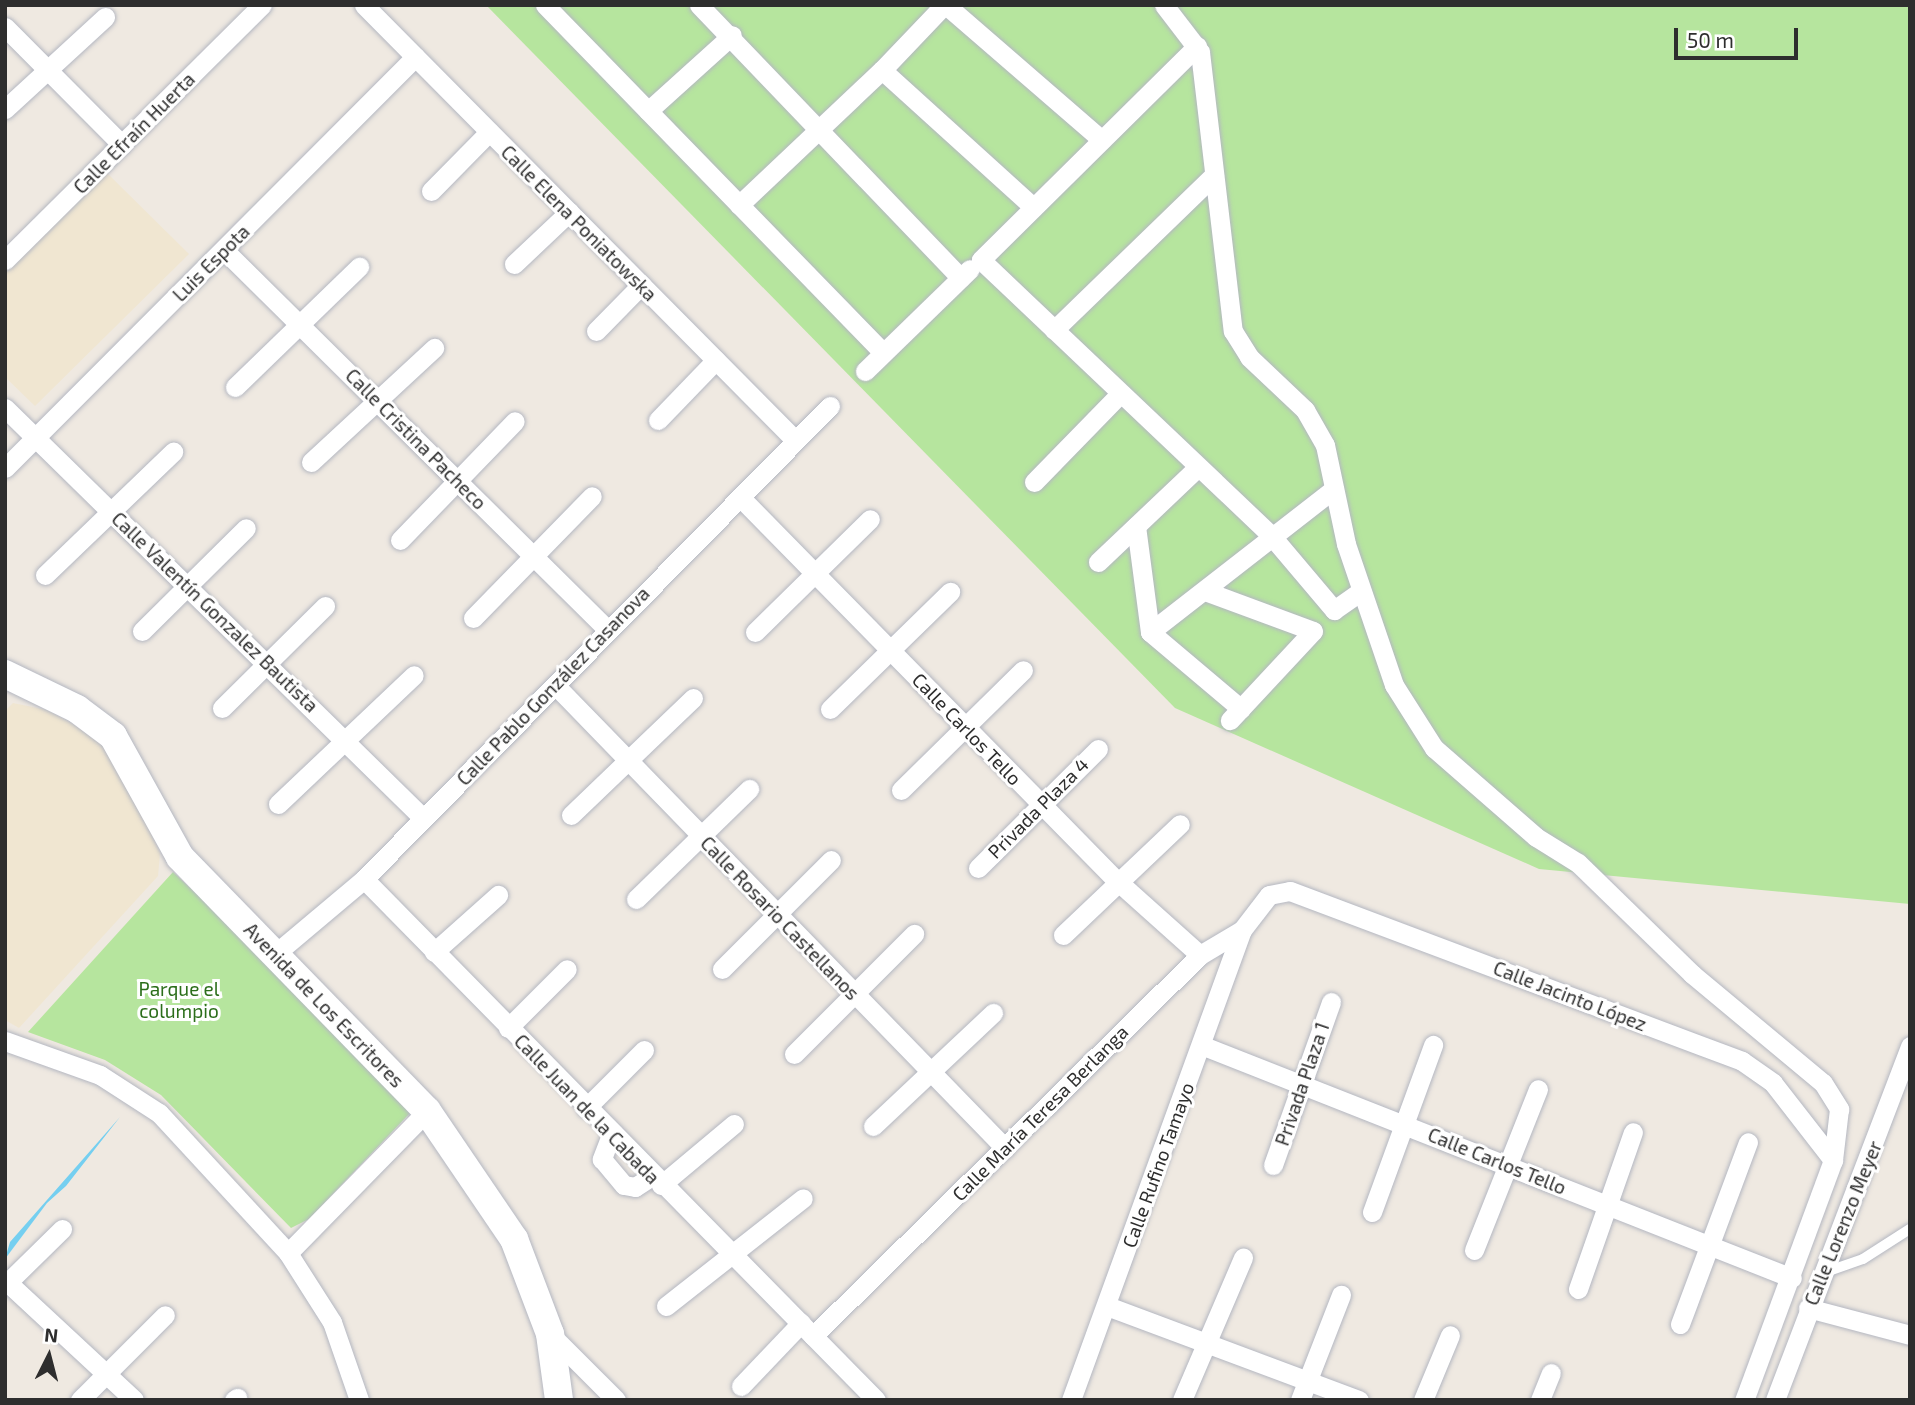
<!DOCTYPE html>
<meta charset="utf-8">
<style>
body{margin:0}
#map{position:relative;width:1915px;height:1405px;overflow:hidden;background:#efe9e1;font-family:"Exo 2",sans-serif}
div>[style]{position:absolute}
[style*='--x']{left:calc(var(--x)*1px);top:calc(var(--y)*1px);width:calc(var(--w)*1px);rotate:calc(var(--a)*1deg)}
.education>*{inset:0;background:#f0e6d1}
.green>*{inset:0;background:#b6e59e}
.water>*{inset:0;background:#75cff0}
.roads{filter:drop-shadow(0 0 2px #b4b7c1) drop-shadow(0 0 2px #b4b7c1)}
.service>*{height:10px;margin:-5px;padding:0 5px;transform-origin:5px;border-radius:5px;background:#fff}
.minor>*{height:19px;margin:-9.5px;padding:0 9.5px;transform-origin:9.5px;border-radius:9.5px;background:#fff}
.secondary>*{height:28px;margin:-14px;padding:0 14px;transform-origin:14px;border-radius:14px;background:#fff}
span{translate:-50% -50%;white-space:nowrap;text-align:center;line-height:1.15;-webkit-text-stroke:6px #fff;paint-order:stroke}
.street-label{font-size:19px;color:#2e2e2e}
.park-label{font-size:19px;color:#2c6e1b}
.frame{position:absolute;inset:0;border:7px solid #2e2e2e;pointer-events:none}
.north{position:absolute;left:14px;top:1321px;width:70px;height:70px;-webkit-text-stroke:5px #fff;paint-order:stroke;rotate:6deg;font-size:19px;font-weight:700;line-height:28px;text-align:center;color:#2e2e2e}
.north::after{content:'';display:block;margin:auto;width:24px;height:32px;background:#2e2e2e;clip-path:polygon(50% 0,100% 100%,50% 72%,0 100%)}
.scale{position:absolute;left:1674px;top:28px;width:124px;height:32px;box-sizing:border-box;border:4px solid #2e2e2e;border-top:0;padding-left:9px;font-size:21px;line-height:24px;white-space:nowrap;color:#2e2e2e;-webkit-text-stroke:5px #fff;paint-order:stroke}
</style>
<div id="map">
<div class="education">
<i style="clip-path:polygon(107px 173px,189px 254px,35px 406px,5px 377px,5px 274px)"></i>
<i style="clip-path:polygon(13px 703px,47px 710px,93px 735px,120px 765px,160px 853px,158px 876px,19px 1028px,5px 1020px,5px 711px)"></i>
</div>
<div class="green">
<i style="clip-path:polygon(486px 5px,1910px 5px,1910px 904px,1539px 869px,1175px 708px)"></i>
<i style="clip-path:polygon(173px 872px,288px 979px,410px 1113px,309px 1219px,291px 1228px,161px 1095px,105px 1060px,28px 1032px)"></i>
</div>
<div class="water">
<i style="clip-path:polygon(120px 1117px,66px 1186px,47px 1203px,5px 1259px,10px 1242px)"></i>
</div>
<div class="roads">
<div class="service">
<i style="--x:1823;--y:1273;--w:42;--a:-19.3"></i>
<i style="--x:1863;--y:1259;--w:56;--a:-32.6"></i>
</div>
<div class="minor">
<i style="--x:364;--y:5;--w:612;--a:45.26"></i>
<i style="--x:545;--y:5;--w:485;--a:45.8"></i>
<i style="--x:699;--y:5;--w:378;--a:46.2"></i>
<i style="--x:944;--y:5;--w:90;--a:133.6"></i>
<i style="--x:882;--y:70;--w:204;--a:42.2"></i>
<i style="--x:946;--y:5;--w:206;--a:40.9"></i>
<i style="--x:1164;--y:5;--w:59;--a:52.5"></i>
<i style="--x:1200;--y:52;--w:281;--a:83.3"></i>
<i style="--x:1233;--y:331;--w:31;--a:58"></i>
<i style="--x:1249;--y:357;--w:77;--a:43.4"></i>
<i style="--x:1305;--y:410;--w:40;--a:60.3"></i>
<i style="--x:1325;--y:445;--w:101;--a:78"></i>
<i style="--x:1346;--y:544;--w:149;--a:71.2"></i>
<i style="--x:1394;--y:685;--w:75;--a:57.6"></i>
<i style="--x:1434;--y:748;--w:135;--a:41.1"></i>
<i style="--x:1536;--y:837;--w:49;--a:31.8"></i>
<i style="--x:1578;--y:863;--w:159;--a:44.2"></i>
<i style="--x:1692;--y:974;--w:170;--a:39.8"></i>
<i style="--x:1823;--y:1083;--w:31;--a:58"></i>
<i style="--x:1839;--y:1109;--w:51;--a:96.7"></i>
<i style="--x:1833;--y:1160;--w:256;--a:110.3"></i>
<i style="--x:5;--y:27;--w:166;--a:45.2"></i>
<i style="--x:1197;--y:46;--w:304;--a:135.3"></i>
<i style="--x:981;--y:260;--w:397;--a:43.5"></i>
<i style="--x:1269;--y:533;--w:101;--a:49.8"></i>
<i style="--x:1334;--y:610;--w:32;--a:-35"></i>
<i style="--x:5;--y:109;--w:136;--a:-42.6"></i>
<i style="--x:648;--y:111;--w:113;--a:-42.1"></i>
<i style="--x:431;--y:191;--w:83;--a:-45.5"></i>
<i style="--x:739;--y:205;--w:197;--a:-43.4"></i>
<i style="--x:224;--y:250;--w:539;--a:44.7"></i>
<i style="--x:5;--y:260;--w:362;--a:-44.8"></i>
<i style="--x:514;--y:264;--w:76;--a:-43.4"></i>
<i style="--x:1054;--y:330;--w:223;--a:-44.1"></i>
<i style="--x:596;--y:331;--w:64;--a:-45.6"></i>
<i style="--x:865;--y:371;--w:146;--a:-44.2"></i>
<i style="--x:235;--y:387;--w:173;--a:-44.1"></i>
<i style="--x:5;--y:408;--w:586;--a:44.45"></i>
<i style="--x:658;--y:420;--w:83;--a:-46"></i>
<i style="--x:311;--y:462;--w:168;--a:-42.8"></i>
<i style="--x:5;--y:468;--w:581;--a:-45.07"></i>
<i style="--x:1034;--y:482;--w:123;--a:-45.7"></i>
<i style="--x:740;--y:497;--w:535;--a:45.53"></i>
<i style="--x:1115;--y:879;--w:114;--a:41.8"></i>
<i style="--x:1136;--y:526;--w:107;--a:82.5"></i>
<i style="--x:1150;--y:632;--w:233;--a:-37.9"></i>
<i style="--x:400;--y:540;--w:165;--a:-46"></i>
<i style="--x:1098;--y:562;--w:137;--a:-43.5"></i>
<i style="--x:45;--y:575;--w:178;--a:-43.9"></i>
<i style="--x:1205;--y:591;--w:115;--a:20.3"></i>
<i style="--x:1313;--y:631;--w:122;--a:133"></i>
<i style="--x:473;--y:618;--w:170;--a:-45.7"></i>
<i style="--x:142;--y:631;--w:146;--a:-44.7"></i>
<i style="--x:755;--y:632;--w:161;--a:-44.5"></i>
<i style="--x:1150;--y:632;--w:119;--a:40.2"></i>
<i style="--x:557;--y:687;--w:643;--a:45.82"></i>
<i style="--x:222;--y:708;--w:145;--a:-44.7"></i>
<i style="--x:830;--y:709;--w:168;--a:-44.3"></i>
<i style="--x:901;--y:790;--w:171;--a:-44.5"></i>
<i style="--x:278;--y:804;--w:187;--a:-43.5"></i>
<i style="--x:571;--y:815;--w:169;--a:-43.8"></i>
<i style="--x:978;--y:868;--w:169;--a:-44.8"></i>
<i style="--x:364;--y:879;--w:730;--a:45.5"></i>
<i style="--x:636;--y:899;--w:158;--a:-44.2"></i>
<i style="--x:1063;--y:935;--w:161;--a:-43.5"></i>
<i style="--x:434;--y:952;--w:86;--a:-41.7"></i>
<i style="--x:275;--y:954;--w:116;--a:-40.1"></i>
<i style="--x:364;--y:879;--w:664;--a:-45.43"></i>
<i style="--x:722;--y:969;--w:154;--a:-45"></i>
<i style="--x:508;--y:1028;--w:83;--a:-45"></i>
<i style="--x:5;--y:1041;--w:101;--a:19.7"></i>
<i style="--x:100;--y:1075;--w:70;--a:32.8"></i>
<i style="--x:159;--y:1113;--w:190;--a:47.3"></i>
<i style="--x:288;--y:1253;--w:82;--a:57.5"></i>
<i style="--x:332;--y:1322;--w:83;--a:70.9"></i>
<i style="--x:1201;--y:1045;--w:635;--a:21.52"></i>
<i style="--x:794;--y:1054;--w:170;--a:-45"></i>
<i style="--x:586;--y:1108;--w:82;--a:-45"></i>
<i style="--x:873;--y:1126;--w:165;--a:-43.3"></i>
<i style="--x:611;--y:1135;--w:26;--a:111"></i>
<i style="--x:602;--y:1159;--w:34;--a:50"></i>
<i style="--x:624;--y:1185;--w:11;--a:10"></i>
<i style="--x:635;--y:1187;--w:20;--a:-33"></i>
<i style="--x:1273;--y:1165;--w:173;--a:-70.4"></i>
<i style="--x:661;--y:1185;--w:95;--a:-39.9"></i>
<i style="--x:1372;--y:1212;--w:178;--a:-69.9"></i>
<i style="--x:1474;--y:1250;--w:173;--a:-68.3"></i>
<i style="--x:288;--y:1253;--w:199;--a:-45.6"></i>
<i style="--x:5;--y:1280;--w:176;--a:42.9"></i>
<i style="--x:5;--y:1285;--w:80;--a:-44.5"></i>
<i style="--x:1578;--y:1289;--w:166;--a:-70.7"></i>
<i style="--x:666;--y:1306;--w:174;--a:-38.2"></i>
<i style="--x:1107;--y:1306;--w:269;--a:20.5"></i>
<i style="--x:1808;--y:1308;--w:106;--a:14.8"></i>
<i style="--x:1680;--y:1324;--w:194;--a:-69.5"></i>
<i style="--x:550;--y:1334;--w:93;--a:45"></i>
<i style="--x:813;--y:1336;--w:543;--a:-44.55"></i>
<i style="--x:1200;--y:955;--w:49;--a:-30.8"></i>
<i style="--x:1242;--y:930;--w:44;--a:-52.4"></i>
<i style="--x:1269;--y:895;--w:21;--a:-11"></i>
<i style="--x:1290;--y:891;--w:483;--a:20.6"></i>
<i style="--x:1742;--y:1061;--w:38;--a:35"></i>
<i style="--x:1773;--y:1083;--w:98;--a:52.1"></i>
<i style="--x:741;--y:1386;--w:87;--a:-46.4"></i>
<i style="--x:80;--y:1400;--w:120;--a:-45"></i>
<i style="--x:234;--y:1400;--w:4;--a:-34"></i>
<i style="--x:1071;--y:1400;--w:500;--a:-70.01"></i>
<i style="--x:1182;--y:1400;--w:155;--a:-66.8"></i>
<i style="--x:1300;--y:1400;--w:113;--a:-68.7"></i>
<i style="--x:1423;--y:1400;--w:70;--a:-67.4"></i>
<i style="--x:1540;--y:1400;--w:29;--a:-68"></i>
<i style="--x:1775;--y:1400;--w:379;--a:-69.1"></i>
</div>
<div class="secondary">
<i style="--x:5;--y:674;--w:80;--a:25.9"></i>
<i style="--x:77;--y:709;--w:45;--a:36.9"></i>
<i style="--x:113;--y:736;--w:138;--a:61"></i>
<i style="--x:180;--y:857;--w:354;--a:45.8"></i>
<i style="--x:427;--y:1111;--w:155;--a:55.8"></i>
<i style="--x:514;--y:1239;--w:102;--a:69.2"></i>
<i style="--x:550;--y:1334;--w:67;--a:82.2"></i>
</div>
</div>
<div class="street-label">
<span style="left:134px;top:133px;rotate:-45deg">Calle Efraín Huerta</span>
<span style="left:579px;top:223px;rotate:45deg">Calle Elena Poniatowska</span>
<span style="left:211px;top:263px;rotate:-45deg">Luis Espota</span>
<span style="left:416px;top:439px;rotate:45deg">Calle Cristina Pacheco</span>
<span style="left:215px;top:612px;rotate:44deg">Calle Valentín Gonzalez Bautista</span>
<span style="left:553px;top:686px;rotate:-46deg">Calle Pablo González Casanova</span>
<span style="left:967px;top:729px;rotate:46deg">Calle Carlos Tello</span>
<span style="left:1038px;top:808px;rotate:-45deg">Privada Plaza 4</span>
<span style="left:780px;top:918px;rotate:46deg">Calle Rosario Castellanos</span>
<span style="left:1570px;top:996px;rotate:21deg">Calle Jacinto López</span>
<span style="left:324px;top:1005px;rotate:46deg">Avenida de Los Escritores</span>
<span style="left:1302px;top:1084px;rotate:-71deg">Privada Plaza 1</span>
<span style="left:587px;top:1109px;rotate:46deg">Calle Juan de la Cabada</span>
<span style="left:1040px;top:1113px;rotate:-45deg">Calle María Teresa Berlanga</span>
<span style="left:1497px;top:1161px;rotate:22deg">Calle Carlos Tello</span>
<span style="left:1158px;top:1165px;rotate:-70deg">Calle Rufino Tamayo</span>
<span style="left:1843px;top:1223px;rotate:-68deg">Calle Lorenzo Meyer</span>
</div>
<div class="park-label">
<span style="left:179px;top:1000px">Parque el<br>columpio</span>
</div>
<div class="frame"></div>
<div class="north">N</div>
<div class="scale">50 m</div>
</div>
